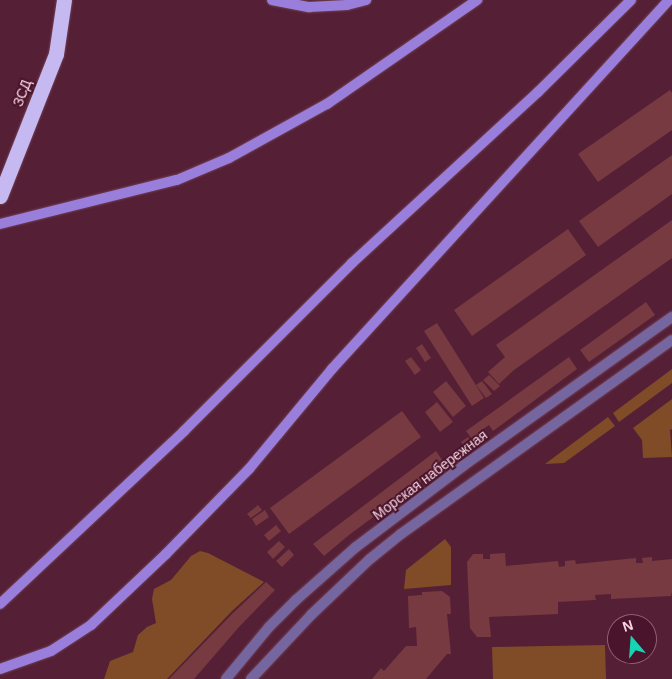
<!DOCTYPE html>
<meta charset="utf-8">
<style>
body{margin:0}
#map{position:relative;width:672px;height:679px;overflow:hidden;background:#551f36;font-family:Arial,sans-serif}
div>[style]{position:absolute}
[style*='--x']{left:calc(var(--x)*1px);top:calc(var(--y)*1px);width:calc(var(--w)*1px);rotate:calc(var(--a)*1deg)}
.green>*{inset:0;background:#7f4c27}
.building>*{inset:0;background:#773a40}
.roads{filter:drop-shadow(0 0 1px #724055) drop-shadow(0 0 1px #724055)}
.tertiary>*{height:10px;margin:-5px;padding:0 5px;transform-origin:5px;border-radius:5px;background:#75669f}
.secondary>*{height:10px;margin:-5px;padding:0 5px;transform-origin:5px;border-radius:5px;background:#997fdb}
.motorway>*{height:15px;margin:-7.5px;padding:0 7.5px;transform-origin:7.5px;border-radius:7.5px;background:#c6b9f1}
span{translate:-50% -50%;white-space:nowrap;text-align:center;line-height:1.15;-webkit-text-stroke:4px #49142c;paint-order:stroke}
.street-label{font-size:14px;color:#f8d5e1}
.north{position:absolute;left:607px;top:614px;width:50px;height:50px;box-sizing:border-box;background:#49142c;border:1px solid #8f6174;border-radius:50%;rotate:342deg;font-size:14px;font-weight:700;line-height:20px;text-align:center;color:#f8d5e1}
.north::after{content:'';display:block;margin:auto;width:18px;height:22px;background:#16d5b3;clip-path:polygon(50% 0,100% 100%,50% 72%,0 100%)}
</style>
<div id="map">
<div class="green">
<i style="clip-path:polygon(672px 369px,672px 383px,619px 422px,613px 413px)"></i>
<i style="clip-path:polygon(672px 399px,672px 429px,670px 430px,672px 457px,643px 458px,642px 440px,633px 428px)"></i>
<i style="clip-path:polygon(608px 417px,615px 426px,564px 463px,545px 464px)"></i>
<i style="clip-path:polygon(445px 539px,451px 547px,451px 585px,404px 589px,406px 570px)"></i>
<i style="clip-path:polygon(200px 551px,208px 553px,264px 582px,232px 611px,167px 679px,104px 679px,110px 661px,133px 652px,138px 635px,147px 627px,156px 623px,152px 599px,154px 589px,171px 580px,191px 556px)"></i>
<i style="clip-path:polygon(605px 645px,606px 679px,493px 679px,492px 647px)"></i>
</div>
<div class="building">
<i style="clip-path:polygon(670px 90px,672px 93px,672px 130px,598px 182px,578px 154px)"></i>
<i style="clip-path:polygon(672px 155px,672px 194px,598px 247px,579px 221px)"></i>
<i style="clip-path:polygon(672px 220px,672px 258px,514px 370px,499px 384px,488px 372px,505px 357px,496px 345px)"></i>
<i style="clip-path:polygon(568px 229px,586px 255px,472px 336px,454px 310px)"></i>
<i style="clip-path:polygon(646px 302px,655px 315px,589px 362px,580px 350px)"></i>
<i style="clip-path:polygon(437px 323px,484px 398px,472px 406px,424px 331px)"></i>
<i style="clip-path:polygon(422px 344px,431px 358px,425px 362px,416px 348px)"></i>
<i style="clip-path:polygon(411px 357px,421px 370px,415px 375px,405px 361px)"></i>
<i style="clip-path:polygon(569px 357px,577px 369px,493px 431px,489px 425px,478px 433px,482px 438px,475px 443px,466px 431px)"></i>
<i style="clip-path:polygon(489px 375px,500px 386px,494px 391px,483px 380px)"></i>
<i style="clip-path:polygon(446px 381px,466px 406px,453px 417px,433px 392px)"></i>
<i style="clip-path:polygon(482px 381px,492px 394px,486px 398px,476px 385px)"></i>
<i style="clip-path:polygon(437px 402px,453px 422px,440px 432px,425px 412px)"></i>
<i style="clip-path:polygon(402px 411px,421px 437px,289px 534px,270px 508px)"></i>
<i style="clip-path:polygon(468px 437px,473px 445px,466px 450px,461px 442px)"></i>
<i style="clip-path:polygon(436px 451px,445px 464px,349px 535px,324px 556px,313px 544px)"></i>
<i style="clip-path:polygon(258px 505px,262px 510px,251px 518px,247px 514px)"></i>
<i style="clip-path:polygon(265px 510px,269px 517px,256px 526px,252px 519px)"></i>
<i style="clip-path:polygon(276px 525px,281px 531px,269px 541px,264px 535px)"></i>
<i style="clip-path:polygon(279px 541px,285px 547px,273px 559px,267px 552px)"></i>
<i style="clip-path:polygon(289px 549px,294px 555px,282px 567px,276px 561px)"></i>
<i style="clip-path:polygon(505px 553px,506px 566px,558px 561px,559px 567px,565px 566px,565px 561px,575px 560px,576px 564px,636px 558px,636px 563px,643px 563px,642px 558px,652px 557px,652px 561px,672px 559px,672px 592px,671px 596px,611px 599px,611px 594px,595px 595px,596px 600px,558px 602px,558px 614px,489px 617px,491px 637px,477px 637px,470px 628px,467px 562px,473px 554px,483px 554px,483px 559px,490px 559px,490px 554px)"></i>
<i style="clip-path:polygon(266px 582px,275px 590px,239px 627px,194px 679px,169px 679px,232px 614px)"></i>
<i style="clip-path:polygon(442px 591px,450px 597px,451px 614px,447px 614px,451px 654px,447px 654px,426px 679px,372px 679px,381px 668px,384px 671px,406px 646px,417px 646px,416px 627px,409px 628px,408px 596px,422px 595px,422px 592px)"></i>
</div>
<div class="roads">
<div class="tertiary">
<i style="--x:226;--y:679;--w:67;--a:-50.4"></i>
<i style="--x:269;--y:627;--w:38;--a:-45"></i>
<i style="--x:296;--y:600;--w:80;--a:-41.5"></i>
<i style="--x:356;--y:547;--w:134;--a:-37.1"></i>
<i style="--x:463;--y:466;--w:257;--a:-35.5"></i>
<i style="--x:251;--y:679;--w:88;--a:-46.8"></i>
<i style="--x:311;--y:615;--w:81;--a:-43.5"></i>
<i style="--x:370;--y:559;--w:40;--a:-39"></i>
<i style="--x:401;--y:534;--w:333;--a:-35.6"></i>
</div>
<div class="secondary">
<i style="--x:272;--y:0;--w:38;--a:11"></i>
<i style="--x:309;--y:7;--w:38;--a:-3"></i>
<i style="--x:347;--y:5;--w:20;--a:-15"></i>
<i style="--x:0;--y:224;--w:182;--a:-14"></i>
<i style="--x:177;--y:180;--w:56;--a:-22.9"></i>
<i style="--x:229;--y:158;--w:112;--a:-28.9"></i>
<i style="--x:327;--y:104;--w:183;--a:-34.7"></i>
<i style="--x:0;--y:604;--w:253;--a:-43.2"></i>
<i style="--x:184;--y:431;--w:238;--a:-45"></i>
<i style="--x:352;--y:263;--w:253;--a:-42.6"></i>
<i style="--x:538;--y:92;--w:131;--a:-44.7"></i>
<i style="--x:0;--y:669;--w:54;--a:-19.4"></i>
<i style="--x:51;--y:651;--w:48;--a:-33"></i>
<i style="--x:91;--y:625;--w:103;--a:-43.4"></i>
<i style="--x:166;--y:554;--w:119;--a:-45.7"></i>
<i style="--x:249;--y:469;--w:130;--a:-50.3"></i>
<i style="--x:332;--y:369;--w:500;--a:-47.6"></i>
</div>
<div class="motorway">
<i style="--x:0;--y:196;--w:153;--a:-68.5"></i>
<i style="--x:56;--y:54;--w:55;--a:-81.6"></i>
</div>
</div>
<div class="street-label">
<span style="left:22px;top:93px;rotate:-69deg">ЗСД</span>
<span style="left:430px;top:475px;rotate:-37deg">Морская набережная</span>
</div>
<div class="north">N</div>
</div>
